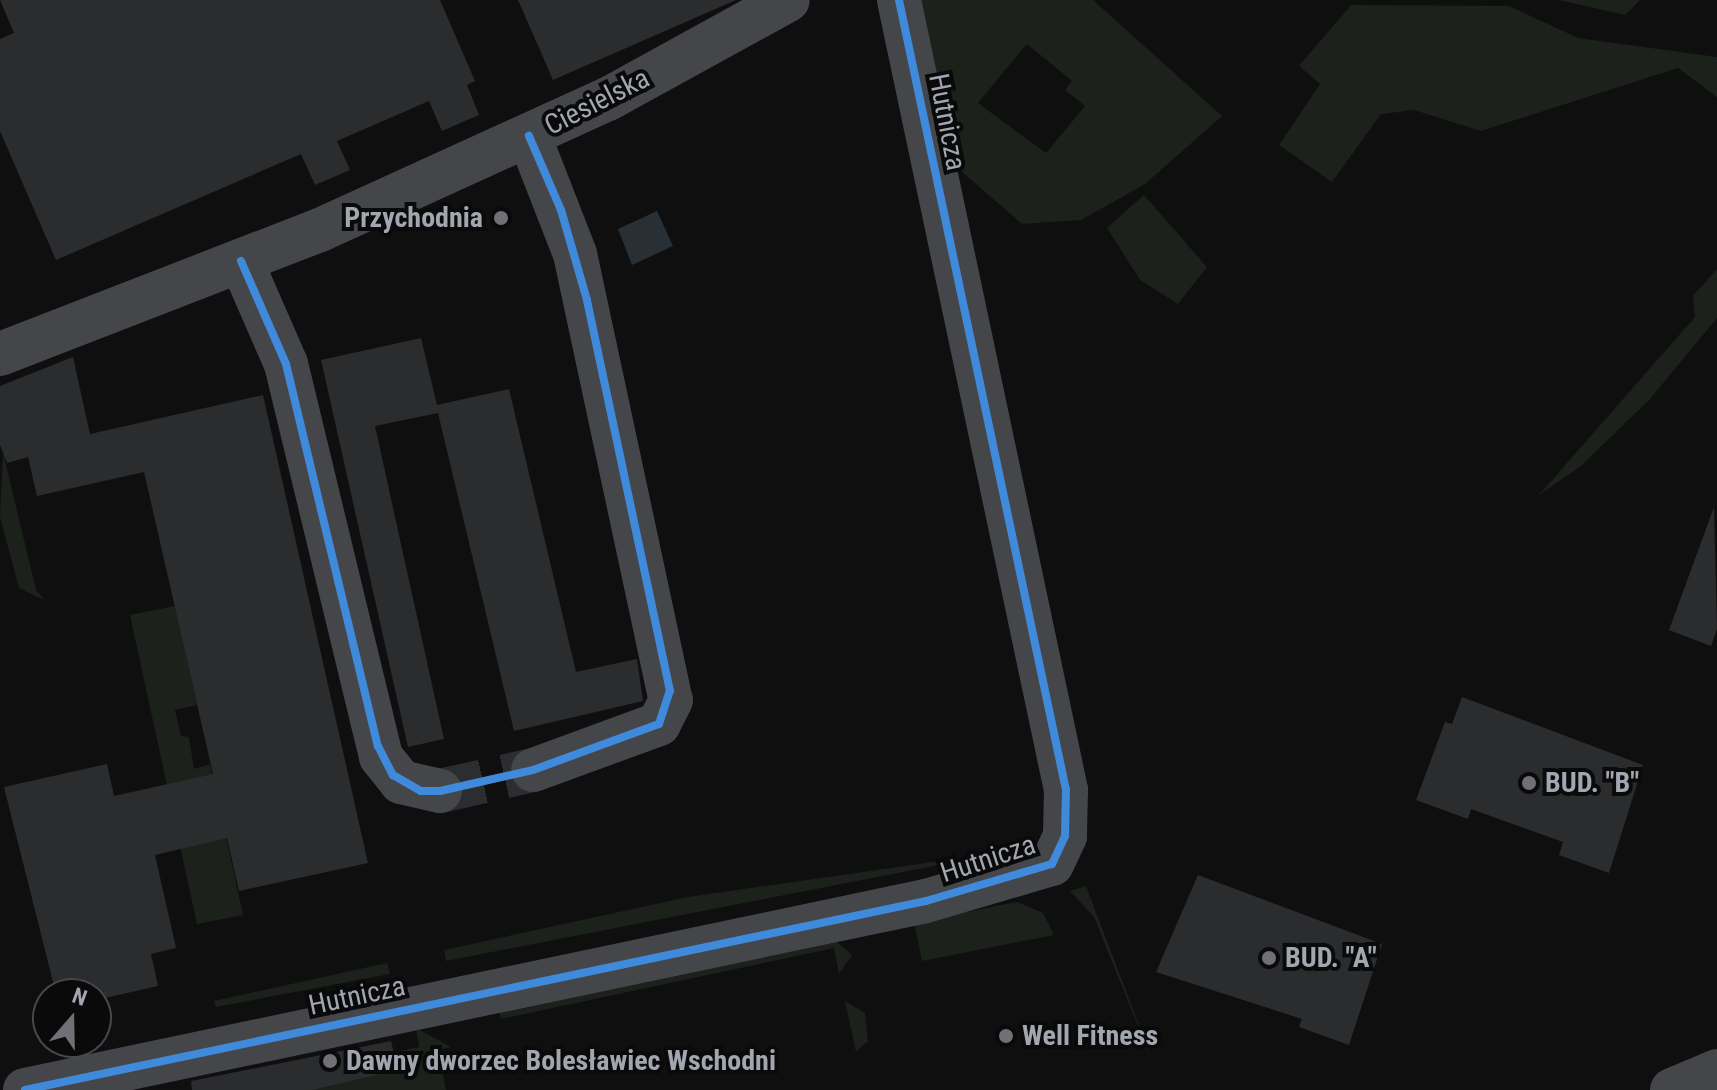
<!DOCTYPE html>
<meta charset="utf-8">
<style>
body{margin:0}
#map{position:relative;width:1717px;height:1090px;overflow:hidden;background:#0f0f10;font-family:"Roboto Condensed",sans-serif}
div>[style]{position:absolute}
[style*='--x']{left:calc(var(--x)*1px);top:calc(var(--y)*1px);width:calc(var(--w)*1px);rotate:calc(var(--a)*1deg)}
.green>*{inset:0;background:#1c211c}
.water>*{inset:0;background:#293035}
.building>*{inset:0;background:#2b2c2d}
.minor-tunnel>*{height:44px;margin-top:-22px;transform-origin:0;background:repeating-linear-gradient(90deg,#2c2d30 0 44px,transparent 0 66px)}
.minor>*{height:44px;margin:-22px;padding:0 22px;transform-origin:22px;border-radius:22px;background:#454649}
.cycleway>*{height:8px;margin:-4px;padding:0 4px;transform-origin:4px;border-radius:4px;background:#408adc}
.dots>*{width:22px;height:22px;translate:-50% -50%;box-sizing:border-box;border:4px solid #0a0a0b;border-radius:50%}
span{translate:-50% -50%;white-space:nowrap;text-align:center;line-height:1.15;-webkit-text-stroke:8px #0a0a0b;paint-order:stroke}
.street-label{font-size:28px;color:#a2a6af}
.poi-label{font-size:28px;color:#a2a6af;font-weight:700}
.right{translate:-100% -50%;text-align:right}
.left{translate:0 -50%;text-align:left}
.north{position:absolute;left:32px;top:978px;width:80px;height:80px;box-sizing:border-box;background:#0a0a0b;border:2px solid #47484d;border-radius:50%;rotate:20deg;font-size:22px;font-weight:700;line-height:32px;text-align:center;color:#a2a6af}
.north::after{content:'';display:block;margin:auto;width:28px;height:36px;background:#6f7177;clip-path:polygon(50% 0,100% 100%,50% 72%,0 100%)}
</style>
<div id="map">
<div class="green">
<i style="clip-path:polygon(evenodd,921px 0,1093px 0,1222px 116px,1145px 184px,1081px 220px,1022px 224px,953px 164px,921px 0,1027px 44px,1072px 81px,1065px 90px,1085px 106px,1046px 153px,978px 103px,1027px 44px)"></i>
<i style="clip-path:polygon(1559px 0,1640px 0,1625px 15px)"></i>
<i style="clip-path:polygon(1351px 5px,1509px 6px,1578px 38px,1717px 57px,1717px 97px,1678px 68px,1481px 131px,1414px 110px,1381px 114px,1332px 182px,1279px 145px,1320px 84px,1299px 66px)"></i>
<i style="clip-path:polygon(1144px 195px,1207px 267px,1178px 304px,1140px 280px,1107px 228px)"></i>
<i style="clip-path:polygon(1717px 269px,1717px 318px,1650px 399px,1581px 466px,1539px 495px,1695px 317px,1693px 296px)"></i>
<i style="clip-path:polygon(3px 452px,36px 590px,44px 600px,19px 588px,0 517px)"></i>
<i style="clip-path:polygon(175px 606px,197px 705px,175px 710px,181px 736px,189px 737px,194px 769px,210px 764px,243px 915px,197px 924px,130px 615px)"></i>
<i style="clip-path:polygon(1016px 850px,446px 961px,444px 950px,688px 897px)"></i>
<i style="clip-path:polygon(1086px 886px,1153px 1062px,1164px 1090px,1094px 917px,1070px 891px)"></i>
<i style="clip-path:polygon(1017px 902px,1043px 913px,1054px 935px,922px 961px,914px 922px)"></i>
<i style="clip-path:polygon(837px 942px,852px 955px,839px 974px,834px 948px,501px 1019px,499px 1010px)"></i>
<i style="clip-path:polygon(387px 963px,390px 974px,216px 1007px,214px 1001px)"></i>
<i style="clip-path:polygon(845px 1001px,865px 1013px,868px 1041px,856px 1052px)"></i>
<i style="clip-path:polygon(416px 1028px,451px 1047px,438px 1050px,446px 1090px,313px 1090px,397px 1070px,394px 1052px,419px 1047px)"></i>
</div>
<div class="water">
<i style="clip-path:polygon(657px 211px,673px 246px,632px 265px,618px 229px)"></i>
</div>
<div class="building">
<i style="clip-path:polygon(0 0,440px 0,475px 81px,467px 85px,479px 115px,442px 131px,429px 101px,337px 141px,350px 170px,315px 185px,301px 154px,56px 260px,0 131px,0 39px,14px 33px)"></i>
<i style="clip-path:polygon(518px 0,736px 0,553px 80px)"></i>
<i style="clip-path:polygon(421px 338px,437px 405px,509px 389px,576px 672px,637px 659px,643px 701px,514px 731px,438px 413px,375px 426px,444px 739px,408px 747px,321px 360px)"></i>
<i style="clip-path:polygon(73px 357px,90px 434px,263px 395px,368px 863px,239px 891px,227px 838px,155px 855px,176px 948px,151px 954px,158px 986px,96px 1000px,96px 994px,56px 994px,4px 787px,107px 764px,114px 796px,213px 774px,144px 472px,37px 496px,28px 457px,7px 463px,0 445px,0 386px)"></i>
<i style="clip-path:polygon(1714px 507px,1717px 629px,1711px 646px,1669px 630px)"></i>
<i style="clip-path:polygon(1462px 697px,1643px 765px,1609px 873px,1559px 855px,1563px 842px,1471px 809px,1468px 819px,1416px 800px,1445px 722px,1452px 724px)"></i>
<i style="clip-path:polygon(1198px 875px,1382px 944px,1349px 1045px,1299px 1027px,1302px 1019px,1156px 972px)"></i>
<i style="clip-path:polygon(391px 1041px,398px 1070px,313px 1090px,192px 1090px,191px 1081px)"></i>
</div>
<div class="minor-tunnel">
<i style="--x:440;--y:791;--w:95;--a:-12.7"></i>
</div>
<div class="minor">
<i style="--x:529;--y:136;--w:127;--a:68.7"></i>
<i style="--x:575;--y:254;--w:456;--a:77.9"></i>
<i style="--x:671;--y:700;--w:27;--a:117"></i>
<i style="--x:659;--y:724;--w:134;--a:159.9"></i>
<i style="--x:241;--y:261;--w:112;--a:66.4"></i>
<i style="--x:286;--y:364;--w:404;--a:76.4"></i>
<i style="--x:381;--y:757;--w:32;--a:51"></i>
<i style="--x:401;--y:782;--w:40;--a:13"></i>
<i style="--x:0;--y:354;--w:343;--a:-21.2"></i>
<i style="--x:320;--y:230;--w:316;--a:-24.5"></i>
<i style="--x:608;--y:99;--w:205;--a:-28.8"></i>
<i style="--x:25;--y:1090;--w:921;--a:-11.85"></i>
<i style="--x:926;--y:901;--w:131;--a:-16.4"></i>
<i style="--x:1052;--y:864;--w:31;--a:-65"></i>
<i style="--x:1065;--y:836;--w:46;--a:-88.8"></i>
<i style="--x:1066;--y:790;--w:807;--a:-101.94"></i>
<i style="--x:1672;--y:1090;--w:49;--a:-22.9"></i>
</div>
<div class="cycleway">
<i style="--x:241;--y:261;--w:112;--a:66.4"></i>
<i style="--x:286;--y:364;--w:393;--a:76.5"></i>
<i style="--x:378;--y:746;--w:33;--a:63"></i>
<i style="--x:393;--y:775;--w:32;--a:30"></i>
<i style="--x:421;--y:791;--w:19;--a:0"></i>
<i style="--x:440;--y:791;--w:95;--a:-12.7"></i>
<i style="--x:533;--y:770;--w:134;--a:-20.1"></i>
<i style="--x:659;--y:724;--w:35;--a:-72"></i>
<i style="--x:670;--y:691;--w:400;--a:-102"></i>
<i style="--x:587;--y:300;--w:94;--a:-106.1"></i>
<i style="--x:561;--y:210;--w:81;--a:-113.4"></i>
<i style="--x:25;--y:1090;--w:921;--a:-11.85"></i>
<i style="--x:926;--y:901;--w:131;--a:-16.4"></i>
<i style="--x:1052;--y:864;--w:31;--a:-65"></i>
<i style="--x:1065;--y:836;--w:46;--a:-88.8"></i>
<i style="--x:1066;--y:790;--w:807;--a:-101.94"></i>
</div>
<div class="dots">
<i style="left:501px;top:218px;background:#6f7177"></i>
<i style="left:1529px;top:783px;background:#6f7177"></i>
<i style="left:1269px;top:958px;background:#6f7177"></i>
<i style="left:1006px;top:1036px;background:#6f7177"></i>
<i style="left:330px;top:1061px;background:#6f7177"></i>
</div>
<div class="street-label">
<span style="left:597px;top:102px;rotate:-27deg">Ciesielska</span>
<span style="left:947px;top:122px;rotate:79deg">Hutnicza</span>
<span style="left:988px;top:859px;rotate:-18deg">Hutnicza</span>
<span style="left:357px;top:996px;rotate:-12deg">Hutnicza</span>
</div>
<div class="poi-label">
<span class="right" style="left:483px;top:218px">Przychodnia</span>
<span class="left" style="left:1545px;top:783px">BUD. "B"</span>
<span class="left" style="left:1285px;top:958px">BUD. "A"</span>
<span class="left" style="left:1022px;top:1036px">Well Fitness</span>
<span class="left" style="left:346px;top:1061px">Dawny dworzec Bolesławiec Wschodni</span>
</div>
<div class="north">N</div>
</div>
